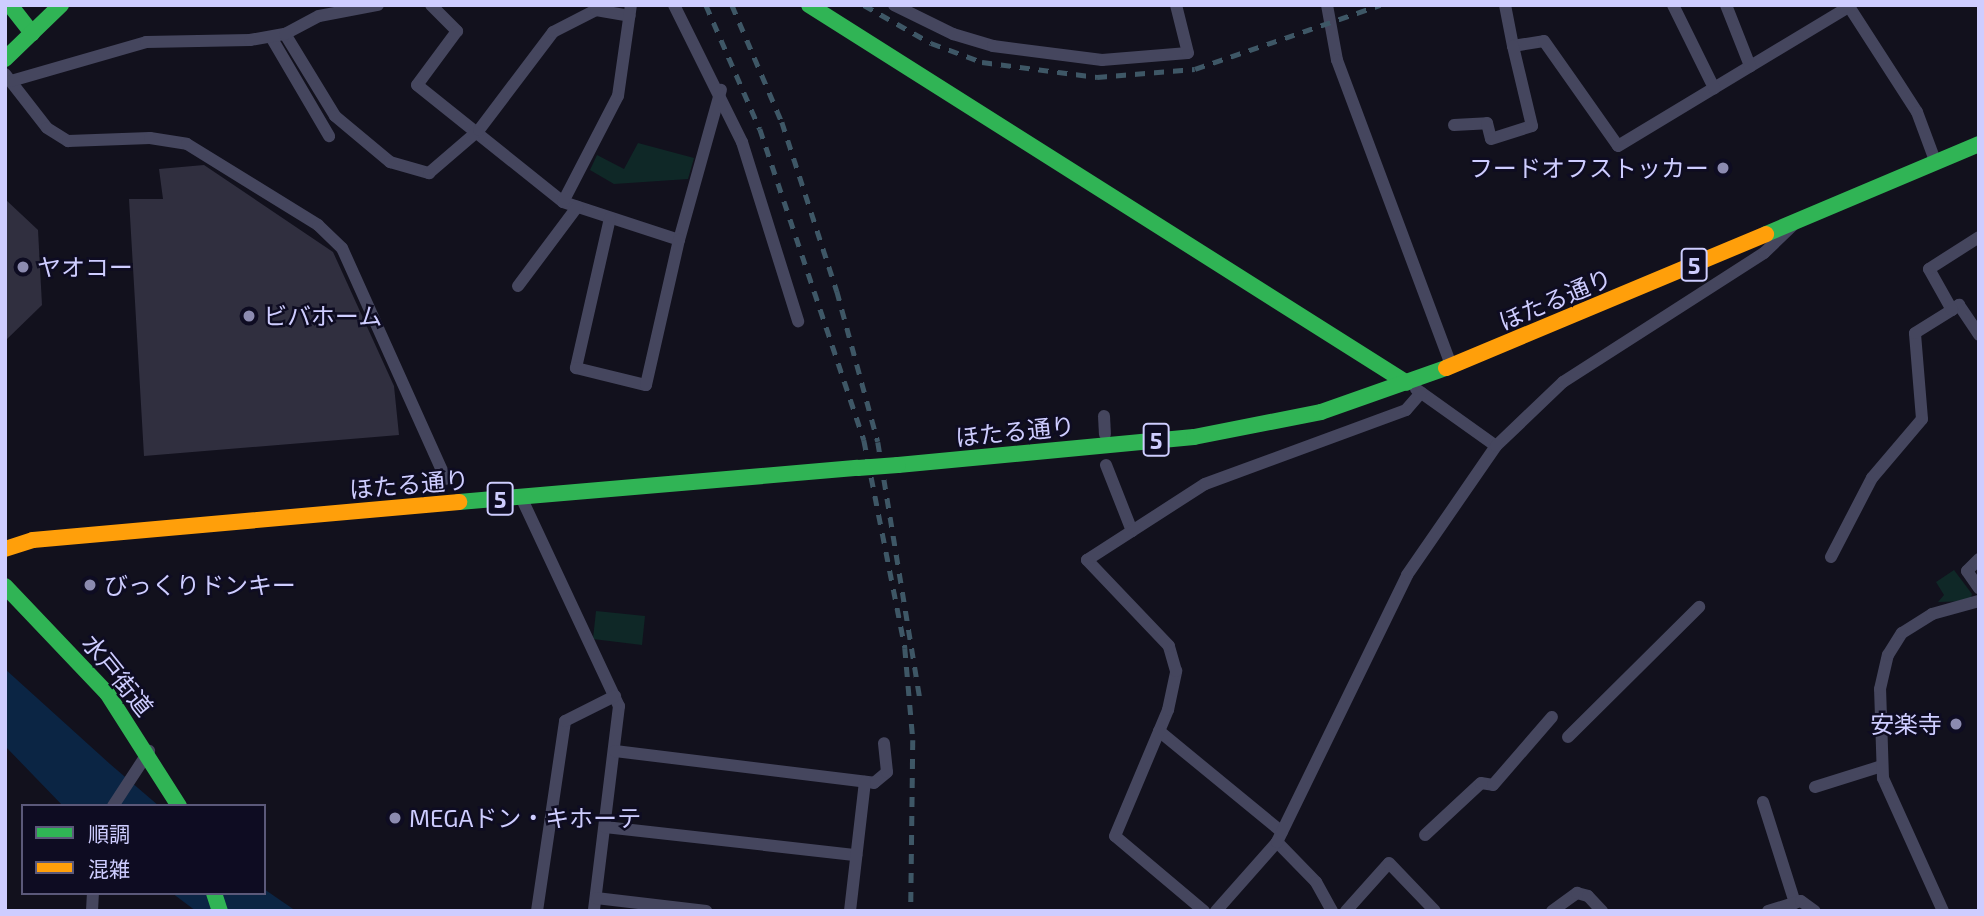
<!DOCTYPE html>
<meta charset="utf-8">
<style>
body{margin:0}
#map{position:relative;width:1984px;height:916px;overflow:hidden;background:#12111d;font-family:"Exo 2","Noto Sans JP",sans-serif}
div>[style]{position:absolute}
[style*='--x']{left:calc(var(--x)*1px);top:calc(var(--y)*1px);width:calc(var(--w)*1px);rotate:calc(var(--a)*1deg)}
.green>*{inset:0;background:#0f2827}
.water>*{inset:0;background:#0b2544}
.building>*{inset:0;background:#302f3f}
.street>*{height:12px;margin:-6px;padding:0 6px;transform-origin:6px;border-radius:6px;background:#45465e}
.fast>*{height:16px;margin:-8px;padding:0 8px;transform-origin:8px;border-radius:8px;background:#30b455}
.slow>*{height:16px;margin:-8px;padding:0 8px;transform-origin:8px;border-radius:8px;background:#ff9f0a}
.rail>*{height:4.5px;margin-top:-2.25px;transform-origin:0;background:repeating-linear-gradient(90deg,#3e5766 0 10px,transparent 0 19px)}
.fast-bridge>*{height:16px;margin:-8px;padding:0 8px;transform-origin:8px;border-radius:8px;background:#30b455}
.dots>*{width:19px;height:19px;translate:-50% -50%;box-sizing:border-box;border:4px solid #0e0c22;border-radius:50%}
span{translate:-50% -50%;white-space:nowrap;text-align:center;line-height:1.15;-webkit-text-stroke:5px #0e0c22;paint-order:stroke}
.shield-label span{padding:2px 5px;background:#0e0c22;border:2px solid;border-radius:5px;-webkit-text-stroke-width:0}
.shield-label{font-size:23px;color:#cecdff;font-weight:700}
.poi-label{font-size:24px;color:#cecdff}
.right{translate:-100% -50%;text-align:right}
.left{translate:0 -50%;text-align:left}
.street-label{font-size:24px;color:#cecdff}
.frame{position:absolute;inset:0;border:7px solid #cecdff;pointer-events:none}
.legend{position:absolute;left:21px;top:804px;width:245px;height:91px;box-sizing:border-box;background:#0e0c22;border:2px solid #5b597a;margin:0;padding:9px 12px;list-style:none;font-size:21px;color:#cecdff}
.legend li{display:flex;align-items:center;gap:14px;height:35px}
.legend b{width:35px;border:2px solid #5b597a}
</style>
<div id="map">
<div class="green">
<i style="clip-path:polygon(638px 143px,694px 158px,688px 179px,614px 184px,590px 170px,597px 155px,624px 169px)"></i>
<i style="clip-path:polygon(1954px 570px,1972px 594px,1970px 601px,1938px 602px,1944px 595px,1936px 582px)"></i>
<i style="clip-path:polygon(596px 611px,645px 616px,642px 645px,593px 639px)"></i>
</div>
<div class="water">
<i style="clip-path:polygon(5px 669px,110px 764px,159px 806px,63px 806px,5px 746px)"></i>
<i style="clip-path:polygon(264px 889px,296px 911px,196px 911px,172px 893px,264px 893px)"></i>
</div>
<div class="building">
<i style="clip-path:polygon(204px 165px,333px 252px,394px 386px,399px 435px,144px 456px,129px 199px,163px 199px,159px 169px)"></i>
<i style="clip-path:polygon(5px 199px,38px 230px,42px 305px,5px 341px)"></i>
</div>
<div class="street">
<i style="--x:431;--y:5;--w:37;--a:45"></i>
<i style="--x:457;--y:31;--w:67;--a:126.5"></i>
<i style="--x:417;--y:85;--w:187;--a:38.7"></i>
<i style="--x:563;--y:202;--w:122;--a:18.1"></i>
<i style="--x:679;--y:240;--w:156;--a:-74.4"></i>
<i style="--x:674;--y:5;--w:153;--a:63.6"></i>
<i style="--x:742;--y:142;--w:188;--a:72.6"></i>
<i style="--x:894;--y:5;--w:66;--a:26.2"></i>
<i style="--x:953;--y:34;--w:42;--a:16.7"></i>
<i style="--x:993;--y:46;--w:110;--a:7.3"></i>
<i style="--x:1102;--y:60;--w:86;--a:-4.7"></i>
<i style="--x:1188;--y:53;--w:49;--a:-104"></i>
<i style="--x:1327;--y:5;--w:56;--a:79.7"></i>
<i style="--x:1337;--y:60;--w:328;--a:69.5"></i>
<i style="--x:1505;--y:5;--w:42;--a:79"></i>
<i style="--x:1513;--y:46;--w:31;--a:-9"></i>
<i style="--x:1544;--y:41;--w:128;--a:54.8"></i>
<i style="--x:1618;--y:146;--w:269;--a:-31.1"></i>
<i style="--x:1673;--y:5;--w:93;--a:63.7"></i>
<i style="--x:1726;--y:5;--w:66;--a:68.5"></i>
<i style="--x:1848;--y:5;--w:127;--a:57.2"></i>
<i style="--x:1917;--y:112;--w:54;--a:69.6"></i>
<i style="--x:285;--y:34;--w:96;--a:58.6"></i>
<i style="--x:335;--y:116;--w:72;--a:39.9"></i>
<i style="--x:390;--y:162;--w:41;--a:15.8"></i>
<i style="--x:429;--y:173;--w:66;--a:-40.7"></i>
<i style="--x:479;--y:130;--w:123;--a:-52.9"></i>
<i style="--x:553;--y:32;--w:48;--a:-27.1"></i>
<i style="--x:596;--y:10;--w:34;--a:10"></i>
<i style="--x:271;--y:37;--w:115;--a:59.6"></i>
<i style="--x:5;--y:74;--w:68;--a:52.1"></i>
<i style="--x:47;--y:128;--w:25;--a:32"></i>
<i style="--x:68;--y:141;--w:82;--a:-2.1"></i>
<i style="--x:150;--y:138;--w:37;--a:9"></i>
<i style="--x:187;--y:144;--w:154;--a:31.7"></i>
<i style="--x:318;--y:225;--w:33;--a:44"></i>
<i style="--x:342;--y:248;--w:253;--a:65.8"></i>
<i style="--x:11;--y:81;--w:141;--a:-16.1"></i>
<i style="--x:146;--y:42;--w:104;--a:-1.1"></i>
<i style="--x:250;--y:40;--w:36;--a:-10"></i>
<i style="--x:285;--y:34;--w:38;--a:-28"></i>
<i style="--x:319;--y:16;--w:60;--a:-10.6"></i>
<i style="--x:1454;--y:125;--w:33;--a:-3"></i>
<i style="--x:1487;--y:123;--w:16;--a:76"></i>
<i style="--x:1491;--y:139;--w:43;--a:-17.6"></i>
<i style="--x:1532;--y:126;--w:82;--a:-103.4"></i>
<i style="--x:563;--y:202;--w:119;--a:-62.6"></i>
<i style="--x:618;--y:96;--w:92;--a:-81.9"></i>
<i style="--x:610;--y:218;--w:154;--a:102.8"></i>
<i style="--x:576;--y:368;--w:72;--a:13.7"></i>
<i style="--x:646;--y:385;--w:149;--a:-77.2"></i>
<i style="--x:518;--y:286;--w:99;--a:-53.2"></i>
<i style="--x:1952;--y:310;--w:9;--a:-36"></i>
<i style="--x:1959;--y:305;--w:36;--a:56"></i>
<i style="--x:1416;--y:389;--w:98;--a:35.5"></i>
<i style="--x:1104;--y:416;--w:18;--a:87"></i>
<i style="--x:1106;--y:465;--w:71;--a:68.5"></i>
<i style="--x:521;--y:497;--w:231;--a:64.9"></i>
<i style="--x:619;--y:706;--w:207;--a:97"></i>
<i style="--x:1831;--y:557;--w:89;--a:-62.6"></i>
<i style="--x:1872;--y:478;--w:77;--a:-49.7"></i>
<i style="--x:1922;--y:419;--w:86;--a:-94.7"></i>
<i style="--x:1915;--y:333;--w:44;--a:-31.9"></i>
<i style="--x:1952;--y:310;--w:47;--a:-119.3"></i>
<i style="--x:1929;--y:269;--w:59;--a:-32.6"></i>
<i style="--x:1979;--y:559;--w:17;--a:135"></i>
<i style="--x:1967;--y:571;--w:21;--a:55"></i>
<i style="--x:1159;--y:731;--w:159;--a:39.4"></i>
<i style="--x:1568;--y:737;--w:185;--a:-44.8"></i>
<i style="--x:615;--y:751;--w:261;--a:7"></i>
<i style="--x:874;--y:783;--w:17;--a:-40"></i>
<i style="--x:887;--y:772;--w:29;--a:-96"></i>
<i style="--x:1815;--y:787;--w:70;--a:-17.4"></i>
<i style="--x:1763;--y:802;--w:106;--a:72.4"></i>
<i style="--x:113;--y:806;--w:66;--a:-56.8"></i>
<i style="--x:605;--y:827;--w:253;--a:6.4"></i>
<i style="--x:1425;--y:835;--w:76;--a:-42.9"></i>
<i style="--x:1481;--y:783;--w:12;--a:9"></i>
<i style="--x:1493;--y:785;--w:90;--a:-49.1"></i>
<i style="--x:1277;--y:842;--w:56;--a:45.7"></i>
<i style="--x:1316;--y:882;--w:33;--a:61"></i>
<i style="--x:596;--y:898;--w:111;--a:6.7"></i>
<i style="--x:92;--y:911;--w:18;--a:-87"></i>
<i style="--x:537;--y:911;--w:192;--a:-81.6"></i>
<i style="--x:565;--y:721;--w:56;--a:-26.6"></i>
<i style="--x:850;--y:911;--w:130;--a:-83.4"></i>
<i style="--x:1204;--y:911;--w:116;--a:-139.9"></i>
<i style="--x:1115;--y:836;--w:137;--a:-67.2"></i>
<i style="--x:1168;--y:710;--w:40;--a:-78"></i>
<i style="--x:1176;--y:671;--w:26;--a:-106"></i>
<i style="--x:1169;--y:646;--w:119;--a:-133.6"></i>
<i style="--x:1087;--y:560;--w:140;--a:-32.8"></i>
<i style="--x:1205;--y:484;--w:214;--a:-20.2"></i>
<i style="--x:1406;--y:410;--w:23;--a:-49"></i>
<i style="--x:1216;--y:911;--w:92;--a:-48.5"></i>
<i style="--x:1277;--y:842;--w:297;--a:-64"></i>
<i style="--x:1407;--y:575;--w:157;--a:-55.4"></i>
<i style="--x:1496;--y:446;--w:93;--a:-43.7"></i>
<i style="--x:1563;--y:382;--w:239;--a:-32.7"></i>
<i style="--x:1764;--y:253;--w:42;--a:-44"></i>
<i style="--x:1346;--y:911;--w:64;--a:-48.1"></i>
<i style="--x:1389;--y:863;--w:66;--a:46.2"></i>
<i style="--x:1552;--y:911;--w:31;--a:-36"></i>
<i style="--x:1577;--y:893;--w:11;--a:15"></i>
<i style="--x:1588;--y:896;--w:21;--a:47"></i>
<i style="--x:1768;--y:911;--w:34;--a:-17"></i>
<i style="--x:1801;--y:901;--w:17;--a:36"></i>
<i style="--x:1943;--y:911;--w:146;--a:-114.3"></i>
<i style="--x:1883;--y:778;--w:89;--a:-91.9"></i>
<i style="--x:1880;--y:689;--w:35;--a:-77"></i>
<i style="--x:1888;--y:655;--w:26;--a:-58"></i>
<i style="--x:1902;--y:633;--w:36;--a:-32"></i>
<i style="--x:1932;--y:614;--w:49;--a:-15.5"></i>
</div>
<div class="fast">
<i style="--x:10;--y:5;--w:36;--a:52"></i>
<i style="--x:809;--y:5;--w:707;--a:32.3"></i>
<i style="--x:5;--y:59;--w:78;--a:-44"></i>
<i style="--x:1766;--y:234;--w:231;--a:-22.9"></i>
<i style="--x:898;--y:465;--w:297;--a:-5.4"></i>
<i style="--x:1194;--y:437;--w:129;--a:-11.1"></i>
<i style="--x:1321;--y:412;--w:133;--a:-19.4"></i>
<i style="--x:459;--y:502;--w:400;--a:-4.9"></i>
<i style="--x:5;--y:586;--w:148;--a:46.4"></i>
<i style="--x:107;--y:693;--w:134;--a:57.5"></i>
<i style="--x:214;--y:893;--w:19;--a:72"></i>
</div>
<div class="slow">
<i style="--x:1446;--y:368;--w:347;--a:-22.7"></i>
<i style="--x:5;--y:549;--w:29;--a:-18"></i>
<i style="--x:33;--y:540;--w:428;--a:-5.1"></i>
</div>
<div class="rail">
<i style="--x:706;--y:5;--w:135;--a:66.5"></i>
<i style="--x:760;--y:129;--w:328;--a:71.5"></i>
<i style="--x:864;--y:440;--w:212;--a:78.8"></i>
<i style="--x:905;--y:648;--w:92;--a:85"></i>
<i style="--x:913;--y:740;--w:171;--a:90.7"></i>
<i style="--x:732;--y:5;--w:127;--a:66.9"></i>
<i style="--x:782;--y:122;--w:178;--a:72"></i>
<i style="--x:837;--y:291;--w:156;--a:74.8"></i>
<i style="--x:878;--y:442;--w:259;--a:80.7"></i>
<i style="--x:864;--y:5;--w:77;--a:29.6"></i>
<i style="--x:931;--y:43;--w:54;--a:20.4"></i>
<i style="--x:982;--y:62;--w:116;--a:7.4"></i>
<i style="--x:1097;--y:77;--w:98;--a:-4.7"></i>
<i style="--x:1195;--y:69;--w:196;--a:-19.1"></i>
</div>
<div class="fast-bridge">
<i style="--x:858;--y:468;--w:40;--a:-4.3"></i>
</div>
<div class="dots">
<i style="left:1723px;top:168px;background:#8c8bb0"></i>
<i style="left:23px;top:267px;background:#8c8bb0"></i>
<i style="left:249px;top:316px;background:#8c8bb0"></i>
<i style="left:90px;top:585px;background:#8c8bb0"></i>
<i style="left:1956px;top:724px;background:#8c8bb0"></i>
<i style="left:395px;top:818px;background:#8c8bb0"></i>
</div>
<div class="shield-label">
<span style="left:1694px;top:265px">5</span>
<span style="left:1156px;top:440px">5</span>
<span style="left:500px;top:499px">5</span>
</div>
<div class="poi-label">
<span class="right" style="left:1709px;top:168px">フードオフストッカー</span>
<span class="left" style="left:37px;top:267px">ヤオコー</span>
<span class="left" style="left:263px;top:316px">ビバホーム</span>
<span class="left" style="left:104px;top:585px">びっくりドンキー</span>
<span class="right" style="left:1942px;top:724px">安楽寺</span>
<span class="left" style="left:409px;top:818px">MEGAドン・キホーテ</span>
</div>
<div class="street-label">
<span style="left:1555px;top:299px;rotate:-23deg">ほたる通り</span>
<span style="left:1015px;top:431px;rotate:-6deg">ほたる通り</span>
<span style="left:409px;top:484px;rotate:-5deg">ほたる通り</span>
<span style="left:118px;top:675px;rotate:51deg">水戸街道</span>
</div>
<div class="frame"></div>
<ul class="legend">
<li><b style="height:9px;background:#30b455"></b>順調</li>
<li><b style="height:9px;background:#ff9f0a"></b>混雑</li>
</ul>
</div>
